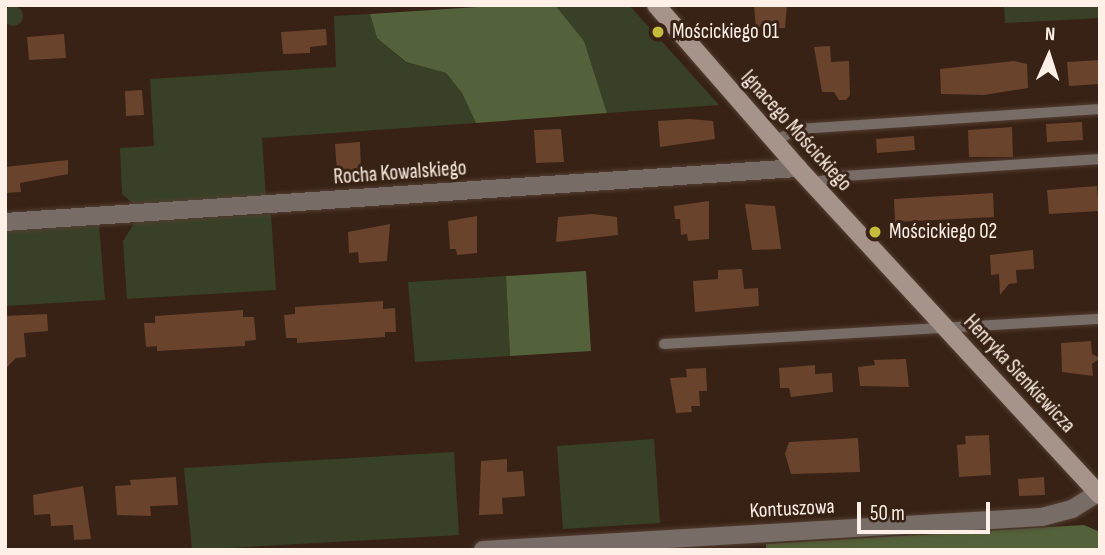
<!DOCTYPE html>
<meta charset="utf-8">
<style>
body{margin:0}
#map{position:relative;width:1105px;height:555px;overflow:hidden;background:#372215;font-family:"Sofia Sans Condensed",sans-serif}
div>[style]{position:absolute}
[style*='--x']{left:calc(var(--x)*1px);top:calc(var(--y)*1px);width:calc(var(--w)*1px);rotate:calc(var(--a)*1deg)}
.green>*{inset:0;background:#384128}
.round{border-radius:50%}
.forest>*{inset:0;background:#53623a}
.building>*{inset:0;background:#6a432c}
.roads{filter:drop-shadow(0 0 2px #533f32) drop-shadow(0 0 2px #533f32)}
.lane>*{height:10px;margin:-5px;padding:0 5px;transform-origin:5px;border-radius:5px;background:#786c67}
.street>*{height:18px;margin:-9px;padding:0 9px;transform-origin:9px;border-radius:9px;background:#786c67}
.secondary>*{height:18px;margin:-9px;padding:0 9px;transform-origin:9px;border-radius:9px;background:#a6938a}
.dots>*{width:19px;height:19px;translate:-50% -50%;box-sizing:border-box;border:4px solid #372215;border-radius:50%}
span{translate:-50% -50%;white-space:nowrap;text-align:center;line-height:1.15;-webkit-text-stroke:6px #372215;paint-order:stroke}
.poi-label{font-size:21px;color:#fef0e7}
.left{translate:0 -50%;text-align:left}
.street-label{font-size:21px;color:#fef0e7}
.frame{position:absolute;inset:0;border:7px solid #fef0e7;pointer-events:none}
.north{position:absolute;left:1014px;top:21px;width:70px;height:70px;-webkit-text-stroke:5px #372215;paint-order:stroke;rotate:3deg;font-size:19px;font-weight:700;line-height:28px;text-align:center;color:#fef0e7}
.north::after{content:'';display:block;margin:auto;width:24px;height:32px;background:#fef0e7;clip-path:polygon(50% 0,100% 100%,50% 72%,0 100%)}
.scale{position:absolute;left:857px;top:502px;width:133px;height:32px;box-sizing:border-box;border:4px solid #fef0e7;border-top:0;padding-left:9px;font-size:21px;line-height:24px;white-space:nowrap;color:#fef0e7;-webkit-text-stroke:5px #372215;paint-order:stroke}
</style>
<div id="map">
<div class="green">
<i style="clip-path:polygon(555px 5px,629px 5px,719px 105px,607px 113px,584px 41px)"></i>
<i style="clip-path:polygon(1004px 5px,1100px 5px,1100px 18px,1005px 23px)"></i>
<i class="round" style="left:3px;top:6px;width:20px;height:20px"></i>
<i style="clip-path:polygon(370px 14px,377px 38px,405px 62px,446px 73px,462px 93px,476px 123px,262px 138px,266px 198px,136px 206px,122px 194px,120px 148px,154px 146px,150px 79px,336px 67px,334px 16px)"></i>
<i style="clip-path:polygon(271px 214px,276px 290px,127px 299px,123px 241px,135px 222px)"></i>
<i style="clip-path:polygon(99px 224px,105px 300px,5px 306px,5px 229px)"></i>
<i style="clip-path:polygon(506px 276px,510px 356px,415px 362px,408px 282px)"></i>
<i style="clip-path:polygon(654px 439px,660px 523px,563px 529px,557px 446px)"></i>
<i style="clip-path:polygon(454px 452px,459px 535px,192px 550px,184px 468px)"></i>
</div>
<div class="forest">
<i style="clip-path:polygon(508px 5px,555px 5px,584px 41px,607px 113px,476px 123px,462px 93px,446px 73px,406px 62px,377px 38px,370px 14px)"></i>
<i style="clip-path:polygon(586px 271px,591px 351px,510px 356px,506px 276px)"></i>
<i style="clip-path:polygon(1084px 525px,1100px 532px,1100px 550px,766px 550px,766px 544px)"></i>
</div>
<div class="building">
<i style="clip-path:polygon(754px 5px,787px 5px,785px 28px,756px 29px)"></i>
<i style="clip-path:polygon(326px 29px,327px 45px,310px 47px,310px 53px,283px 54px,281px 32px)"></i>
<i style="clip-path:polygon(64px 34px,66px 58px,29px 60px,27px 37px)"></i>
<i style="clip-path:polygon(830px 46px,831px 62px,849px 61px,850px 95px,846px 100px,839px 100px,834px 92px,822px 92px,814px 47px)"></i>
<i style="clip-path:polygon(1100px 60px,1100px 84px,1069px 86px,1067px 62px)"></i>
<i style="clip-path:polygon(1014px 61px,1027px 64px,1028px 88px,984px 95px,941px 94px,940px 69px)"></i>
<i style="clip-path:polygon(142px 90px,144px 115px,126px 116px,125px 91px)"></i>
<i style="clip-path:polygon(690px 119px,713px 121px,715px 139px,660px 147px,658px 121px)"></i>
<i style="clip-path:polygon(1082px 122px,1083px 140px,1047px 142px,1046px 124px)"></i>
<i style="clip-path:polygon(1012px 127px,1013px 157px,969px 157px,968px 130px)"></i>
<i style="clip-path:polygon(561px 129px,564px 162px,536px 163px,534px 130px)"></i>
<i style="clip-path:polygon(914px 136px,915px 150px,877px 153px,876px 139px)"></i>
<i style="clip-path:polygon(360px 142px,361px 170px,337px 172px,335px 144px)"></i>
<i style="clip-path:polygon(68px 160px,68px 174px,20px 183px,21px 192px,5px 193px,5px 167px)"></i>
<i style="clip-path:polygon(1097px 186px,1099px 211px,1049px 214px,1047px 190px)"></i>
<i style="clip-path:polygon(993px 193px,994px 217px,895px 222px,894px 199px)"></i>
<i style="clip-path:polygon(709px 201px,709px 239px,688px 241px,687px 234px,681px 235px,680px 219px,675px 219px,674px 206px)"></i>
<i style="clip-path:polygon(745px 204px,775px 206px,781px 249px,752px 250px)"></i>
<i style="clip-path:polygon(593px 214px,617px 217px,618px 235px,556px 242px,558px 217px)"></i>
<i style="clip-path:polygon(477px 216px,477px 253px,457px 255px,456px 249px,450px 249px,448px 221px)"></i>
<i style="clip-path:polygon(390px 224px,387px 261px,359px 263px,358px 252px,349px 253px,348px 232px)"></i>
<i style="clip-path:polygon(1033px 250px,1034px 269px,1016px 270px,1017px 283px,1009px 284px,1000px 295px,999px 274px,991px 275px,990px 255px)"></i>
<i style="clip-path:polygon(742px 269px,744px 289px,758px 288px,759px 306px,695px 312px,693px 281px,718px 279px,718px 270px)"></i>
<i style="clip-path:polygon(383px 301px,383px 309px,395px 308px,396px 332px,385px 332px,385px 337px,297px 343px,297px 338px,286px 338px,284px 315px,295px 314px,295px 307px)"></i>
<i style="clip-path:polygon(243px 310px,243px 317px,254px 317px,256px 340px,245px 341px,245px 346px,157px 351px,157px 346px,146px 347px,144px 323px,155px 323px,155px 316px)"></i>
<i style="clip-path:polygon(47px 314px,48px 331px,24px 333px,26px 357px,16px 358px,5px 369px,5px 316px)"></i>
<i style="clip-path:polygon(1091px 341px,1092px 354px,1100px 358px,1092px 364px,1093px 376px,1062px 372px,1061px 343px)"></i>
<i style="clip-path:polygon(906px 359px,909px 387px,860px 386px,858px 367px,875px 365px,874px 360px)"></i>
<i style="clip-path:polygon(815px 365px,815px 374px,832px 373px,833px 392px,791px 397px,789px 388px,780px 388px,779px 368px)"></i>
<i style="clip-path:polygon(706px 368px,707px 391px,699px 391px,700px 406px,691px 406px,692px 412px,676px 413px,670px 378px,687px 377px,686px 369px)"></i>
<i style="clip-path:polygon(989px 435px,991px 475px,959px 477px,957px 445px,966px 444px,965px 436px)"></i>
<i style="clip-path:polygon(858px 438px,860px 472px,791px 474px,785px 454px,789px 442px)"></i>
<i style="clip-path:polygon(507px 459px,507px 472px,523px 471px,525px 496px,502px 498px,503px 514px,479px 515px,481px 461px)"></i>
<i style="clip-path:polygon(176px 477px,178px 505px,150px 506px,151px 516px,117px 515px,115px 486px,131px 485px,130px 480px)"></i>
<i style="clip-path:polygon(1044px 477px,1045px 495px,1019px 496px,1018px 479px)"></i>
<i style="clip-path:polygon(83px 486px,91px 539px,74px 540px,73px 525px,51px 526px,50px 514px,34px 515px,33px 495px)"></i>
</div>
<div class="roads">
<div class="lane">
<i style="--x:774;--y:141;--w:28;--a:-26"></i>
<i style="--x:799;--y:129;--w:302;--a:-3.8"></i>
<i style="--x:812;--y:183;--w:32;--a:-13"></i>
<i style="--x:843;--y:176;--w:258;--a:-3.8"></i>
<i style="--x:664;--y:344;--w:437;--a:-3.3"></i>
</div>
<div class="street">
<i style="--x:5;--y:222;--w:795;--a:-3.9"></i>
<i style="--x:483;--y:550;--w:560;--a:-3.38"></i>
<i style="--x:1042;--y:517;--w:31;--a:-15"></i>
<i style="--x:1072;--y:509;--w:31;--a:-32"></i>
</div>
<div class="secondary">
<i style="--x:656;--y:5;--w:216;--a:48.9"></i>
<i style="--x:798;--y:168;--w:445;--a:47.3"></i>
</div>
</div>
<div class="dots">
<i style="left:658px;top:32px;background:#c6bc3c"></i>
<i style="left:875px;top:232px;background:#c6bc3c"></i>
</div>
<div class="poi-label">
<span class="left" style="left:672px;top:32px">Mościckiego 01</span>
<span class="left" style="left:889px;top:232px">Mościckiego 02</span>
</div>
<div class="street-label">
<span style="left:796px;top:131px;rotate:48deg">Ignacego Mościckiego</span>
<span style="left:400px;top:173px;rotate:-4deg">Rocha Kowalskiego</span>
<span style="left:1019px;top:374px;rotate:47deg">Henryka Sienkiewicza</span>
<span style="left:792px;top:509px;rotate:-3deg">Kontuszowa</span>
</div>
<div class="frame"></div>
<div class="north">N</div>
<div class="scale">50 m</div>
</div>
